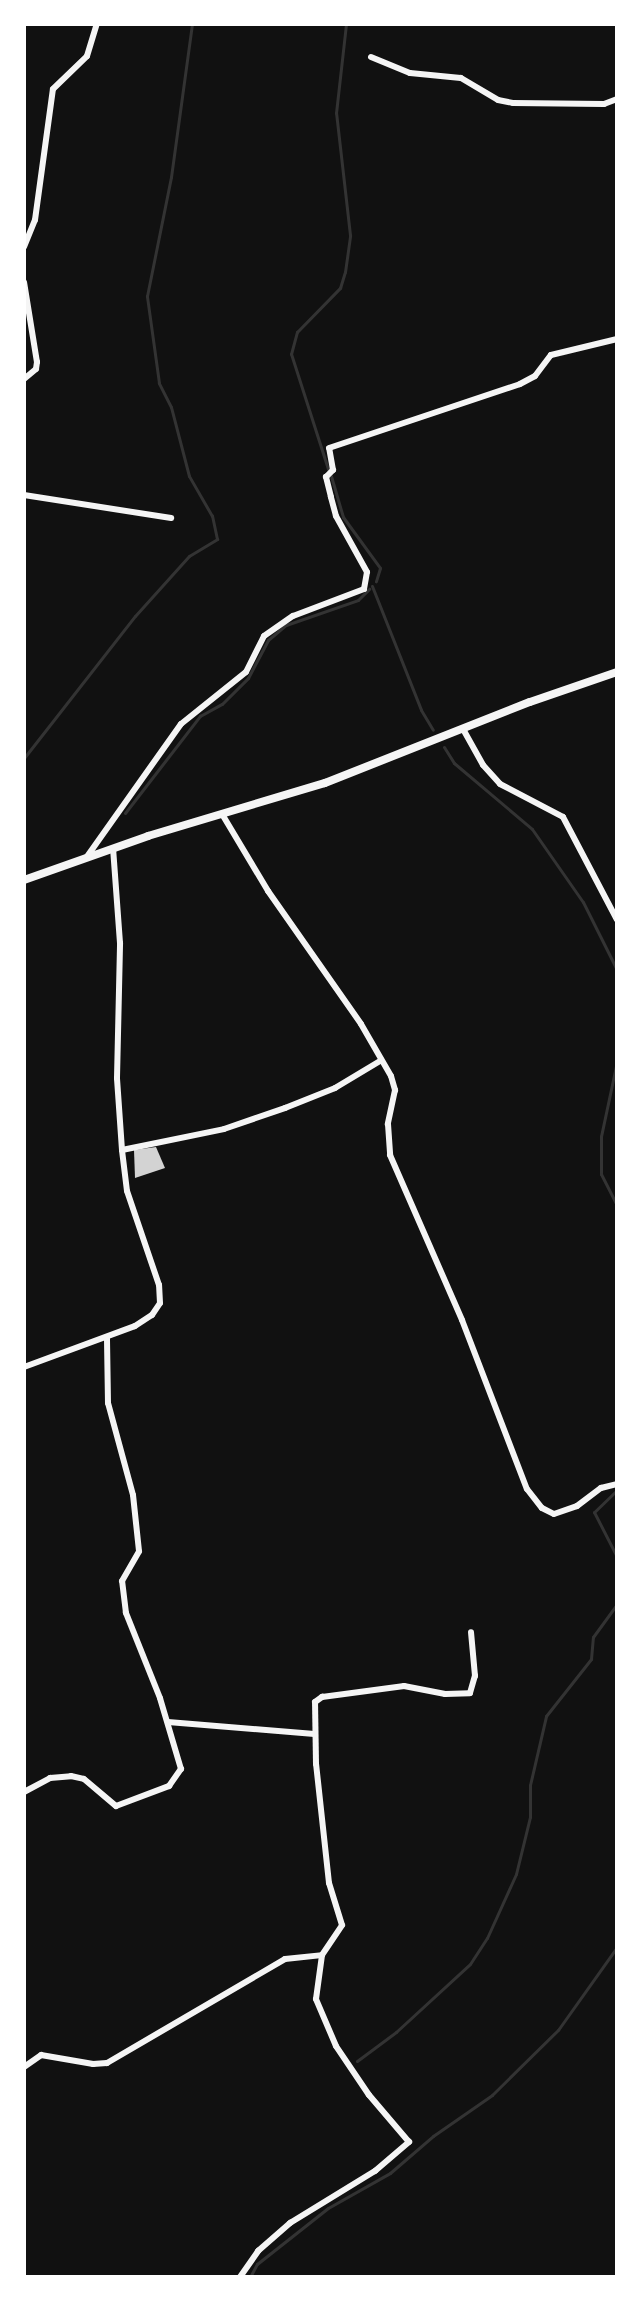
<!DOCTYPE html>
<style>
body{margin:0}
#map{position:relative;width:641px;height:2301px;overflow:hidden;background:#111;font-family:"Public Sans",sans-serif}
div>[style]{position:absolute}
[style*='--x']{left:calc(var(--x)*1px);top:calc(var(--y)*1px);width:calc(var(--w)*1px);rotate:calc(var(--a)*1deg)}
.stream>*{height:3px;margin:-1.5px;padding:0 1.5px;transform-origin:1.5px;border-radius:1.5px;background:#333}
.building>*{inset:0;background:#d3d3d3}
.minor>*{height:6px;margin:-3px;padding:0 3px;transform-origin:3px;border-radius:3px;background:#f5f5f5}
.tertiary>*{height:8px;margin:-4px;padding:0 4px;transform-origin:4px;border-radius:4px;background:#f5f5f5}
span{translate:-50% -50%;white-space:nowrap;text-align:center;line-height:1.15;-webkit-text-stroke:6px #fff;paint-order:stroke}
.frame{position:absolute;inset:0;border:26px solid #fff;pointer-events:none}
</style>
<div id="map">
<div class="stream">
<i style="--x:328;--y:469;--w:121;--a:-107.8"></i>
<i style="--x:291;--y:354;--w:23;--a:-75"></i>
<i style="--x:297;--y:332;--w:62;--a:-45.7"></i>
<i style="--x:340;--y:288;--w:17;--a:-73"></i>
<i style="--x:345;--y:272;--w:37;--a:-82"></i>
<i style="--x:350;--y:235;--w:123;--a:-96.5"></i>
<i style="--x:336;--y:113;--w:90;--a:-83.6"></i>
<i style="--x:331;--y:476;--w:43;--a:73.7"></i>
<i style="--x:343;--y:517;--w:63;--a:54"></i>
<i style="--x:380;--y:568;--w:14;--a:107"></i>
<i style="--x:372;--y:586;--w:133;--a:68.4"></i>
<i style="--x:421;--y:710;--w:23;--a:59"></i>
<i style="--x:444;--y:747;--w:19;--a:58"></i>
<i style="--x:454;--y:763;--w:102;--a:40.2"></i>
<i style="--x:532;--y:829;--w:89;--a:55.1"></i>
<i style="--x:583;--y:902;--w:76;--a:63.4"></i>
<i style="--x:24;--y:758;--w:180;--a:-52"></i>
<i style="--x:135;--y:616;--w:81;--a:-48"></i>
<i style="--x:189;--y:556;--w:33;--a:-31"></i>
<i style="--x:217;--y:539;--w:24;--a:-102"></i>
<i style="--x:212;--y:516;--w:46;--a:-119.9"></i>
<i style="--x:189;--y:476;--w:71;--a:-104.6"></i>
<i style="--x:171;--y:407;--w:27;--a:-117"></i>
<i style="--x:159;--y:383;--w:88;--a:-97.9"></i>
<i style="--x:147;--y:296;--w:121;--a:-78.6"></i>
<i style="--x:171;--y:177;--w:154;--a:-82.2"></i>
<i style="--x:125;--y:813;--w:123;--a:-52.3"></i>
<i style="--x:200;--y:716;--w:25;--a:-29"></i>
<i style="--x:222;--y:704;--w:37;--a:-45"></i>
<i style="--x:248;--y:678;--w:43;--a:-62.2"></i>
<i style="--x:268;--y:640;--w:23;--a:-40"></i>
<i style="--x:286;--y:625;--w:76;--a:-19.1"></i>
<i style="--x:358;--y:600;--w:16;--a:-45"></i>
<i style="--x:617;--y:1061;--w:77;--a:102"></i>
<i style="--x:601;--y:1136;--w:38;--a:90"></i>
<i style="--x:601;--y:1174;--w:36;--a:63"></i>
<i style="--x:617;--y:1490;--w:32;--a:136"></i>
<i style="--x:594;--y:1512;--w:51;--a:62.9"></i>
<i style="--x:357;--y:2061;--w:49;--a:-36.6"></i>
<i style="--x:396;--y:2032;--w:100;--a:-42.6"></i>
<i style="--x:470;--y:1964;--w:31;--a:-57"></i>
<i style="--x:487;--y:1938;--w:70;--a:-65.6"></i>
<i style="--x:516;--y:1874;--w:59;--a:-76.2"></i>
<i style="--x:530;--y:1817;--w:32;--a:-90"></i>
<i style="--x:530;--y:1785;--w:71;--a:-76.9"></i>
<i style="--x:546;--y:1716;--w:73;--a:-51.7"></i>
<i style="--x:591;--y:1659;--w:22;--a:-85"></i>
<i style="--x:593;--y:1637;--w:41;--a:-54"></i>
<i style="--x:250;--y:2277;--w:15;--a:-62"></i>
<i style="--x:257;--y:2264;--w:90;--a:-38.3"></i>
<i style="--x:328;--y:2208;--w:71;--a:-29.4"></i>
<i style="--x:390;--y:2173;--w:57;--a:-40.7"></i>
<i style="--x:433;--y:2136;--w:72;--a:-34.8"></i>
<i style="--x:492;--y:2095;--w:93;--a:-44.6"></i>
<i style="--x:558;--y:2030;--w:102;--a:-54.6"></i>
</div>
<div class="building">
<i style="clip-path:polygon(156px 1147px,165px 1168px,135px 1178px,134px 1150px)"></i>
</div>
<div class="minor">
<i style="--x:371;--y:57;--w:42;--a:22.3"></i>
<i style="--x:410;--y:73;--w:51;--a:5.6"></i>
<i style="--x:461;--y:78;--w:43;--a:30.7"></i>
<i style="--x:498;--y:100;--w:15;--a:11"></i>
<i style="--x:513;--y:103;--w:91;--a:0.6"></i>
<i style="--x:604;--y:104;--w:14;--a:-21"></i>
<i style="--x:24;--y:247;--w:29;--a:-68"></i>
<i style="--x:35;--y:220;--w:132;--a:-82.2"></i>
<i style="--x:53;--y:89;--w:47;--a:-44.1"></i>
<i style="--x:87;--y:56;--w:34;--a:-73"></i>
<i style="--x:24;--y:282;--w:81;--a:80.8"></i>
<i style="--x:37;--y:362;--w:7;--a:98"></i>
<i style="--x:36;--y:369;--w:16;--a:140"></i>
<i style="--x:24;--y:495;--w:149;--a:8.9"></i>
<i style="--x:463;--y:729;--w:41;--a:60.9"></i>
<i style="--x:483;--y:765;--w:25;--a:48"></i>
<i style="--x:500;--y:784;--w:71;--a:27.6"></i>
<i style="--x:563;--y:817;--w:116;--a:62.3"></i>
<i style="--x:222;--y:814;--w:90;--a:59.1"></i>
<i style="--x:268;--y:891;--w:162;--a:55"></i>
<i style="--x:361;--y:1024;--w:60;--a:60"></i>
<i style="--x:391;--y:1076;--w:15;--a:74"></i>
<i style="--x:395;--y:1090;--w:35;--a:102"></i>
<i style="--x:388;--y:1124;--w:31;--a:86"></i>
<i style="--x:390;--y:1155;--w:180;--a:66.4"></i>
<i style="--x:462;--y:1320;--w:181;--a:69"></i>
<i style="--x:527;--y:1489;--w:24;--a:52"></i>
<i style="--x:542;--y:1508;--w:13;--a:27"></i>
<i style="--x:554;--y:1514;--w:24;--a:-19"></i>
<i style="--x:577;--y:1506;--w:30;--a:-37"></i>
<i style="--x:601;--y:1488;--w:16;--a:-14"></i>
<i style="--x:86;--y:858;--w:164;--a:-54.7"></i>
<i style="--x:181;--y:724;--w:83;--a:-38.7"></i>
<i style="--x:246;--y:672;--w:40;--a:-63.4"></i>
<i style="--x:264;--y:636;--w:35;--a:-35"></i>
<i style="--x:293;--y:616;--w:76;--a:-20.8"></i>
<i style="--x:364;--y:589;--w:17;--a:-80"></i>
<i style="--x:367;--y:572;--w:64;--a:-119"></i>
<i style="--x:336;--y:516;--w:20;--a:-105"></i>
<i style="--x:331;--y:497;--w:21;--a:-104"></i>
<i style="--x:326;--y:477;--w:10;--a:-45"></i>
<i style="--x:333;--y:470;--w:22;--a:-100"></i>
<i style="--x:329;--y:448;--w:201;--a:-18.5"></i>
<i style="--x:520;--y:384;--w:17;--a:-28"></i>
<i style="--x:535;--y:376;--w:26;--a:-53"></i>
<i style="--x:551;--y:355;--w:68;--a:-13.6"></i>
<i style="--x:122;--y:1150;--w:104;--a:-11.6"></i>
<i style="--x:224;--y:1129;--w:65;--a:-19"></i>
<i style="--x:285;--y:1108;--w:54;--a:-21.8"></i>
<i style="--x:335;--y:1088;--w:52;--a:-31"></i>
<i style="--x:24;--y:1367;--w:118;--a:-20.3"></i>
<i style="--x:135;--y:1326;--w:20;--a:-33"></i>
<i style="--x:152;--y:1315;--w:14;--a:-56"></i>
<i style="--x:160;--y:1303;--w:18;--a:-93"></i>
<i style="--x:159;--y:1285;--w:99;--a:-108.8"></i>
<i style="--x:127;--y:1191;--w:41;--a:-97"></i>
<i style="--x:122;--y:1150;--w:72;--a:-94"></i>
<i style="--x:117;--y:1078;--w:135;--a:-88.7"></i>
<i style="--x:120;--y:943;--w:95;--a:-94.2"></i>
<i style="--x:168;--y:1722;--w:147;--a:4.7"></i>
<i style="--x:24;--y:1792;--w:30;--a:-28"></i>
<i style="--x:50;--y:1778;--w:21;--a:-5"></i>
<i style="--x:71;--y:1776;--w:13;--a:13"></i>
<i style="--x:84;--y:1779;--w:42;--a:40.2"></i>
<i style="--x:116;--y:1806;--w:57;--a:-20.7"></i>
<i style="--x:169;--y:1786;--w:21;--a:-55"></i>
<i style="--x:181;--y:1769;--w:74;--a:-106.5"></i>
<i style="--x:160;--y:1698;--w:92;--a:-111.8"></i>
<i style="--x:126;--y:1613;--w:32;--a:-97"></i>
<i style="--x:122;--y:1581;--w:34;--a:-60"></i>
<i style="--x:139;--y:1551;--w:56;--a:-96.1"></i>
<i style="--x:133;--y:1495;--w:95;--a:-105.2"></i>
<i style="--x:108;--y:1403;--w:65;--a:-90.9"></i>
<i style="--x:24;--y:2067;--w:21;--a:-35"></i>
<i style="--x:41;--y:2055;--w:53;--a:9.8"></i>
<i style="--x:93;--y:2064;--w:14;--a:-4"></i>
<i style="--x:107;--y:2063;--w:206;--a:-30.3"></i>
<i style="--x:285;--y:1959;--w:37;--a:-6"></i>
<i style="--x:240;--y:2277;--w:32;--a:-55"></i>
<i style="--x:258;--y:2251;--w:43;--a:-41.2"></i>
<i style="--x:290;--y:2223;--w:100;--a:-31.5"></i>
<i style="--x:375;--y:2171;--w:45;--a:-40.5"></i>
<i style="--x:409;--y:2142;--w:62;--a:-130.4"></i>
<i style="--x:369;--y:2095;--w:59;--a:-124"></i>
<i style="--x:336;--y:2046;--w:51;--a:-113.1"></i>
<i style="--x:316;--y:1999;--w:44;--a:-82.2"></i>
<i style="--x:322;--y:1955;--w:36;--a:-56"></i>
<i style="--x:342;--y:1925;--w:44;--a:-107.2"></i>
<i style="--x:329;--y:1883;--w:120;--a:-96.2"></i>
<i style="--x:316;--y:1764;--w:62;--a:-90.9"></i>
<i style="--x:315;--y:1702;--w:9;--a:-36"></i>
<i style="--x:322;--y:1697;--w:83;--a:-7.6"></i>
<i style="--x:404;--y:1686;--w:42;--a:11"></i>
<i style="--x:445;--y:1694;--w:25;--a:-2"></i>
<i style="--x:470;--y:1693;--w:18;--a:-74"></i>
<i style="--x:475;--y:1676;--w:44;--a:-95.2"></i>
</div>
<div class="tertiary">
<i style="--x:24;--y:880;--w:132;--a:-19.5"></i>
<i style="--x:148;--y:836;--w:185;--a:-16.7"></i>
<i style="--x:325;--y:783;--w:220;--a:-21.6"></i>
<i style="--x:530;--y:702;--w:92;--a:-19"></i>
</div>
<div class="frame"></div>
</div>
